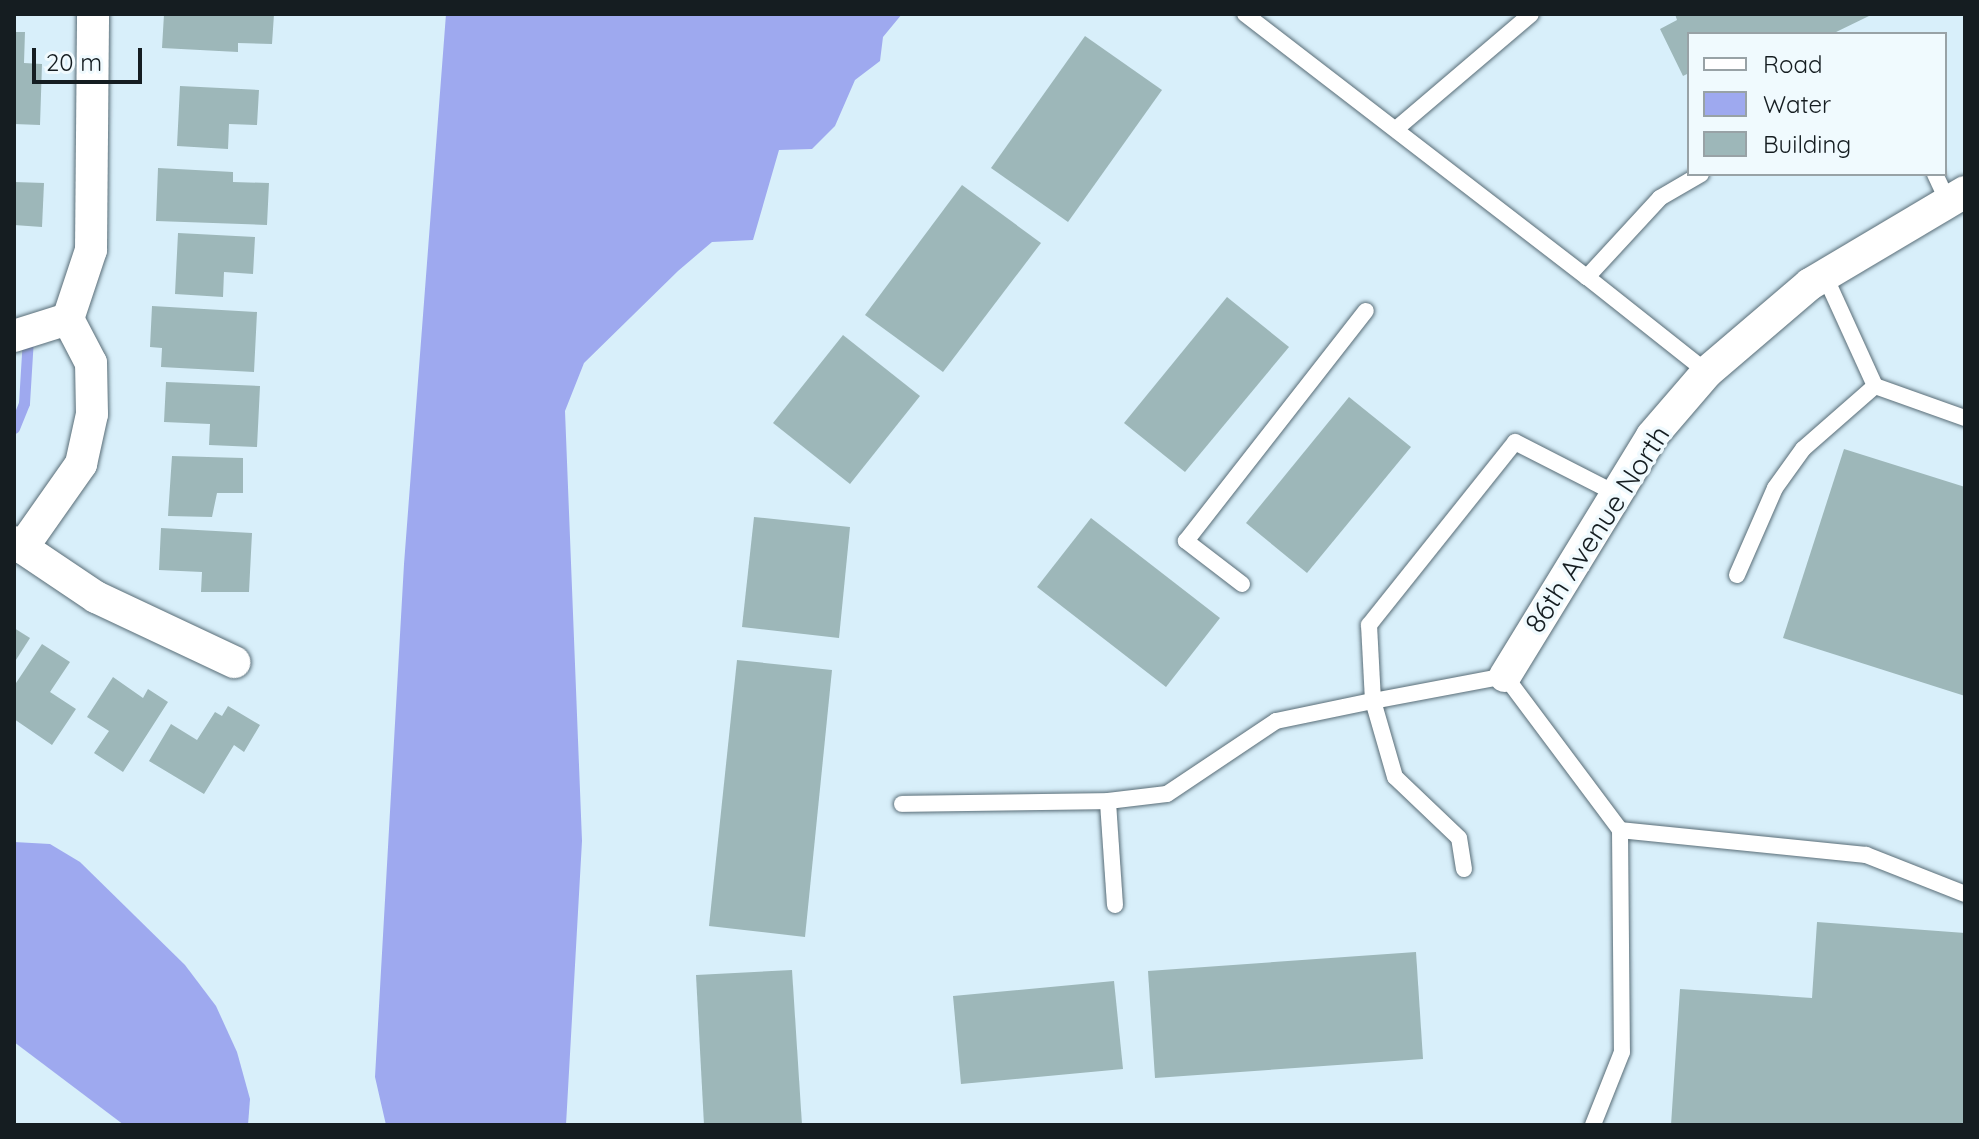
<!DOCTYPE html>
<style>
body{margin:0}
#map{position:relative;width:1979px;height:1139px;overflow:hidden;background:#d8effa;font-family:Quicksand,sans-serif}
div>[style]{position:absolute}
[style*='--x']{left:calc(var(--x)*1px);top:calc(var(--y)*1px);width:calc(var(--w)*1px);rotate:calc(var(--a)*1deg)}
.water>*{inset:0;background:#9ea9ef}
.stream>*{height:11px;margin:-5.5px;padding:0 5.5px;transform-origin:5.5px;border-radius:5.5px;background:#9ea9ef}
.building>*{inset:0;background:#9db7b9}
.roads{filter:drop-shadow(0 0 2px #596d77) drop-shadow(0 0 2px #596d77)}
.service>*{height:16px;margin:-8px;padding:0 8px;transform-origin:8px;border-radius:8px;background:#fff}
.minor>*{height:32px;margin:-16px;padding:0 16px;transform-origin:16px;border-radius:16px;background:#fff}
span{translate:-50% -50%;white-space:nowrap;text-align:center;line-height:1.15;-webkit-text-stroke:7px #f0fafe;paint-order:stroke}
.street-label{font-size:28px;color:#151d21}
.frame{position:absolute;inset:0;border:16px solid #151d21;pointer-events:none}
.legend{position:absolute;left:1687px;top:32px;width:260px;height:144px;box-sizing:border-box;background:#f0fafe;border:2px solid #98a2a6;margin:0;padding:10px 14px;list-style:none;font-size:24px;color:#151d21}
.legend li{display:flex;align-items:center;gap:16px;height:40px}
.legend b{width:40px;border:2px solid #98a2a6}
.scale{position:absolute;left:32px;top:48px;width:110px;height:36px;box-sizing:border-box;border:4px solid #151d21;border-top:0;padding-left:10px;font-size:24px;line-height:28px;white-space:nowrap;color:#151d21;-webkit-text-stroke:6px #f0fafe;paint-order:stroke}
</style>
<div id="map">
<div class="water">
<i style="clip-path:polygon(446px 14px,902px 14px,883px 37px,880px 61px,855px 80px,835px 126px,812px 149px,779px 150px,753px 240px,712px 242px,678px 271px,584px 363px,565px 411px,582px 841px,566px 1125px,386px 1125px,375px 1077px,404px 564px)"></i>
<i style="clip-path:polygon(14px 842px,50px 844px,80px 862px,185px 965px,216px 1006px,237px 1052px,250px 1099px,248px 1125px,124px 1125px,14px 1042px)"></i>
</div>
<div class="stream">
<i style="--x:14;--y:428;--w:27;--a:-68"></i>
<i style="--x:24;--y:403;--w:66;--a:-86.5"></i>
</div>
<div class="building">
<i style="clip-path:polygon(164px 14px,274px 14px,272px 44px,238px 43px,238px 52px,162px 48px)"></i>
<i style="clip-path:polygon(1675px 14px,1868px 14px,1869px 16px,1832px 34px,1689px 34px,1689px 73px,1683px 76px,1660px 29px,1677px 20px)"></i>
<i style="clip-path:polygon(14px 32px,25px 32px,24px 63px,42px 64px,40px 125px,14px 124px)"></i>
<i style="clip-path:polygon(1085px 36px,1162px 90px,1068px 222px,991px 168px)"></i>
<i style="clip-path:polygon(180px 86px,259px 90px,257px 125px,229px 124px,228px 149px,177px 146px)"></i>
<i style="clip-path:polygon(158px 168px,233px 172px,233px 182px,269px 183px,267px 225px,156px 221px)"></i>
<i style="clip-path:polygon(14px 182px,44px 183px,42px 227px,14px 225px)"></i>
<i style="clip-path:polygon(962px 185px,1041px 243px,943px 372px,865px 315px)"></i>
<i style="clip-path:polygon(178px 233px,255px 237px,253px 274px,224px 272px,223px 297px,175px 294px)"></i>
<i style="clip-path:polygon(1227px 297px,1289px 347px,1185px 472px,1124px 423px)"></i>
<i style="clip-path:polygon(152px 306px,257px 312px,254px 372px,161px 367px,162px 348px,150px 347px)"></i>
<i style="clip-path:polygon(843px 335px,920px 396px,850px 484px,773px 423px)"></i>
<i style="clip-path:polygon(166px 382px,260px 386px,257px 447px,209px 445px,210px 424px,164px 422px)"></i>
<i style="clip-path:polygon(1349px 397px,1411px 447px,1307px 573px,1246px 523px)"></i>
<i style="clip-path:polygon(1844px 449px,1965px 487px,1965px 696px,1783px 638px)"></i>
<i style="clip-path:polygon(172px 456px,243px 458px,243px 493px,217px 493px,212px 517px,168px 516px)"></i>
<i style="clip-path:polygon(754px 517px,850px 527px,839px 638px,742px 627px)"></i>
<i style="clip-path:polygon(1091px 518px,1220px 618px,1166px 687px,1037px 587px)"></i>
<i style="clip-path:polygon(161px 528px,252px 533px,249px 592px,201px 592px,202px 572px,159px 570px)"></i>
<i style="clip-path:polygon(14px 628px,30px 638px,14px 663px)"></i>
<i style="clip-path:polygon(42px 644px,70px 662px,50px 692px,76px 709px,52px 745px,14px 719px,14px 686px)"></i>
<i style="clip-path:polygon(737px 660px,832px 670px,805px 937px,709px 926px)"></i>
<i style="clip-path:polygon(113px 677px,143px 698px,148px 689px,168px 702px,123px 772px,94px 753px,109px 731px,87px 717px)"></i>
<i style="clip-path:polygon(228px 706px,260px 725px,244px 752px,234px 745px,204px 794px,149px 761px,171px 724px,197px 740px,215px 712px,222px 716px)"></i>
<i style="clip-path:polygon(1817px 922px,1965px 933px,1965px 1125px,1671px 1125px,1680px 989px,1812px 998px)"></i>
<i style="clip-path:polygon(1416px 952px,1423px 1059px,1155px 1078px,1148px 971px)"></i>
<i style="clip-path:polygon(792px 970px,802px 1125px,704px 1125px,696px 975px)"></i>
<i style="clip-path:polygon(1114px 981px,1123px 1069px,961px 1084px,953px 996px)"></i>
</div>
<div class="roads">
<div class="service">
<i style="--x:1245;--y:14;--w:431;--a:37.6"></i>
<i style="--x:1396;--y:129;--w:177;--a:-40.4"></i>
<i style="--x:1701;--y:174;--w:48;--a:149.7"></i>
<i style="--x:1660;--y:198;--w:108;--a:132.7"></i>
<i style="--x:1587;--y:277;--w:153;--a:38.4"></i>
<i style="--x:1935;--y:174;--w:29;--a:65"></i>
<i style="--x:1824;--y:274;--w:123;--a:65.5"></i>
<i style="--x:1737;--y:575;--w:95;--a:-66.4"></i>
<i style="--x:1775;--y:488;--w:48;--a:-54.3"></i>
<i style="--x:1803;--y:449;--w:96;--a:-41.2"></i>
<i style="--x:1875;--y:386;--w:96;--a:19.6"></i>
<i style="--x:1242;--y:584;--w:71;--a:-142.5"></i>
<i style="--x:1186;--y:541;--w:292;--a:-52"></i>
<i style="--x:902;--y:804;--w:206;--a:-0.8"></i>
<i style="--x:1620;--y:830;--w:247;--a:5.8"></i>
<i style="--x:1866;--y:855;--w:106;--a:21.5"></i>
<i style="--x:1464;--y:869;--w:31;--a:-99"></i>
<i style="--x:1459;--y:838;--w:88;--a:-136.4"></i>
<i style="--x:1395;--y:777;--w:79;--a:-106.1"></i>
<i style="--x:1373;--y:701;--w:134;--a:-10.7"></i>
<i style="--x:1505;--y:676;--w:192;--a:53.2"></i>
<i style="--x:1620;--y:830;--w:222;--a:89.5"></i>
<i style="--x:1622;--y:1052;--w:79;--a:111.7"></i>
<i style="--x:1115;--y:905;--w:104;--a:-93.9"></i>
<i style="--x:1108;--y:801;--w:59;--a:-6.8"></i>
<i style="--x:1167;--y:794;--w:131;--a:-33.8"></i>
<i style="--x:1276;--y:721;--w:99;--a:-11.7"></i>
<i style="--x:1373;--y:701;--w:76;--a:-93"></i>
<i style="--x:1369;--y:625;--w:234;--a:-51.4"></i>
<i style="--x:1515;--y:442;--w:114;--a:27"></i>
</div>
<div class="minor">
<i style="--x:14;--y:336;--w:57;--a:-17.5"></i>
<i style="--x:14;--y:542;--w:99;--a:33.9"></i>
<i style="--x:96;--y:597;--w:153;--a:25.2"></i>
<i style="--x:22;--y:548;--w:103;--a:-54.9"></i>
<i style="--x:81;--y:464;--w:51;--a:-77.6"></i>
<i style="--x:92;--y:414;--w:51;--a:-91.1"></i>
<i style="--x:91;--y:363;--w:50;--a:-117.6"></i>
<i style="--x:68;--y:319;--w:73;--a:-71.6"></i>
<i style="--x:91;--y:250;--w:236;--a:-89.5"></i>
<i style="--x:1505;--y:676;--w:281;--a:-58.5"></i>
<i style="--x:1652;--y:436;--w:84;--a:-49.3"></i>
<i style="--x:1707;--y:372;--w:135;--a:-40.5"></i>
<i style="--x:1810;--y:284;--w:180;--a:-30.7"></i>
</div>
</div>
<div class="street-label">
<span style="left:1597px;top:529px;rotate:-57deg">86th Avenue North</span>
</div>
<div class="frame"></div>
<ul class="legend">
<li><b style="height:10px;background:#fff"></b>Road</li>
<li><b style="height:22px;background:#9ea9ef"></b>Water</li>
<li><b style="height:22px;background:#9db7b9"></b>Building</li>
</ul>
<div class="scale">20 m</div>
</div>
